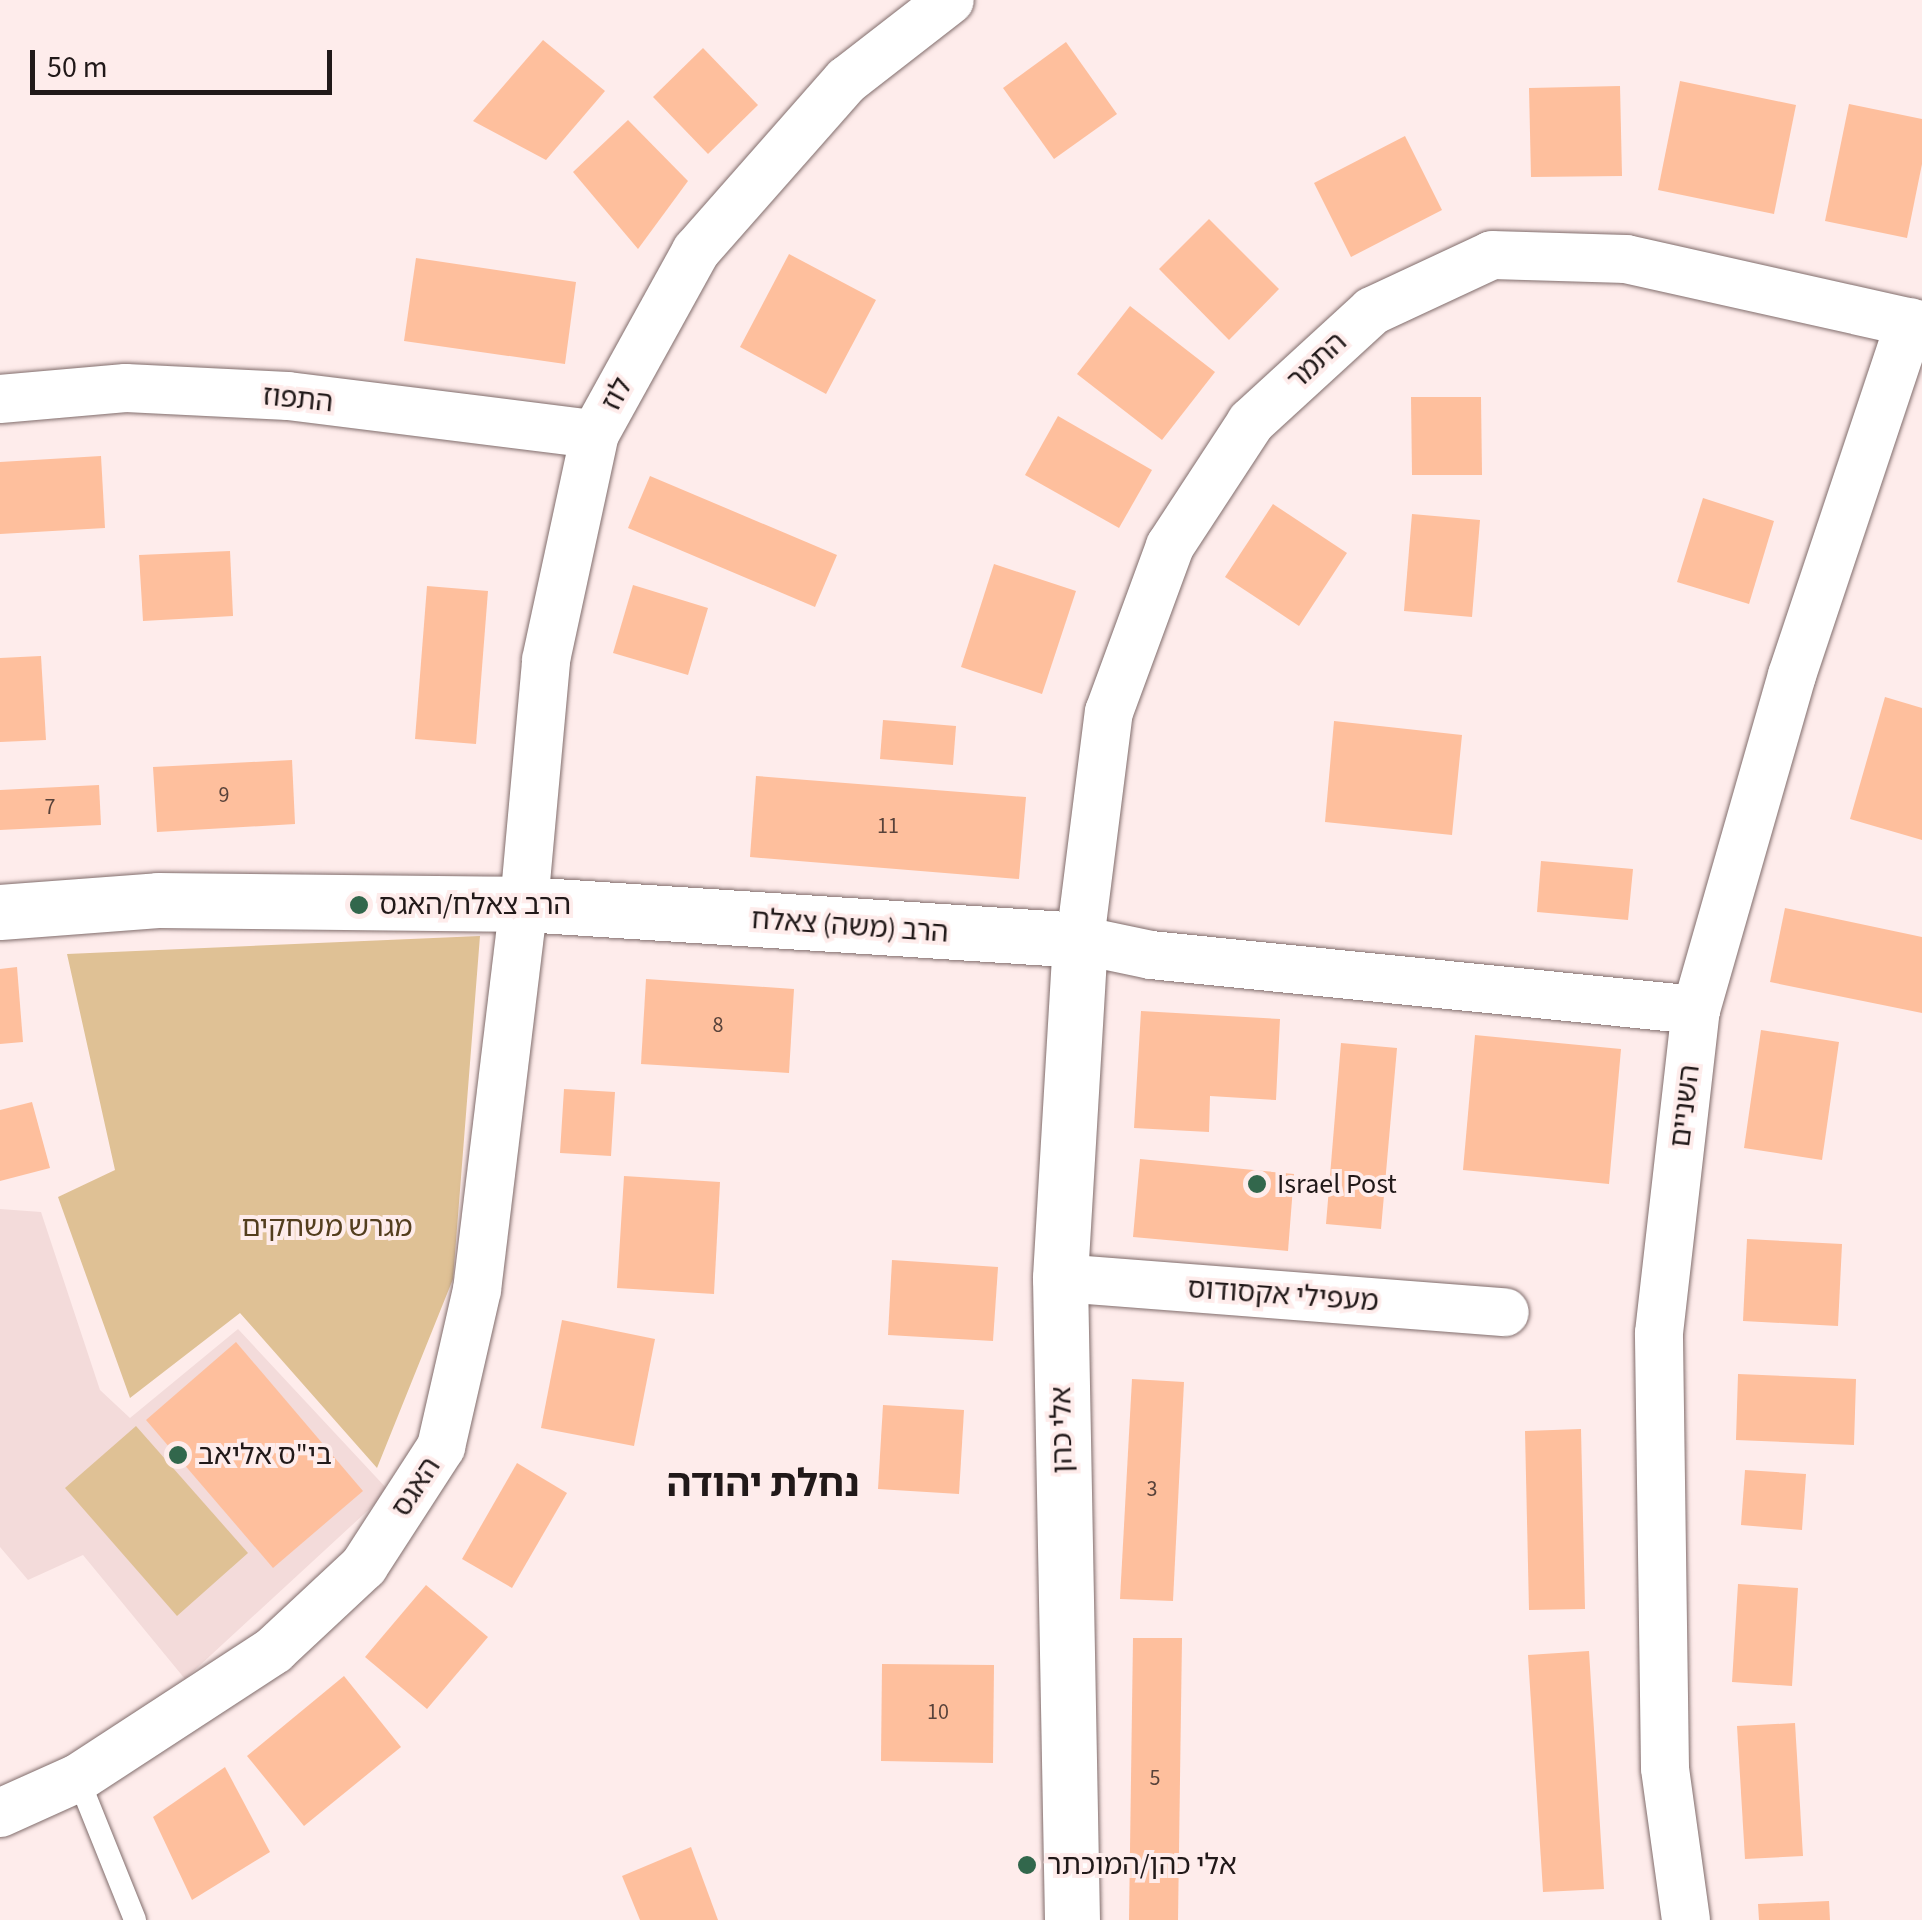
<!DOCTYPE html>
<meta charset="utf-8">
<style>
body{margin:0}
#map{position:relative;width:1922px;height:1920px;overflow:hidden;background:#feeceb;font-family:"Source Sans 3","Noto Sans Hebrew",sans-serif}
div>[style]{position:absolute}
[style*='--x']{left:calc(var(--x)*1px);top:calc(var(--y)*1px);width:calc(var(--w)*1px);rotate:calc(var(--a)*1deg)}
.built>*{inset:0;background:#f3dbda}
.green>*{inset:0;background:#dfc195}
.building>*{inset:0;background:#febf9d}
.roads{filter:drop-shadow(0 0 2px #816d6c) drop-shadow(0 0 2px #816d6c)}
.lane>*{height:22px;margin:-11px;padding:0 11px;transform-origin:11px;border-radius:11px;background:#fff}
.street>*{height:48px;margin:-24px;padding:0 24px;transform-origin:24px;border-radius:24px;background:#fff}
.secondary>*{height:55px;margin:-27.5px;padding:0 27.5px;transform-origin:27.5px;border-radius:27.5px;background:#fff}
.dots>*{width:28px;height:28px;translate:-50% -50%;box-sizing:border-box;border:5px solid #feeceb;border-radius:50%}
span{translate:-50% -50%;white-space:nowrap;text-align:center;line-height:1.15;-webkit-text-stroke:8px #feeceb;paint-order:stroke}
.number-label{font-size:22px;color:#58423a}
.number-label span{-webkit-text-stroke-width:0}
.street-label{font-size:28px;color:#211919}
.poi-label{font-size:28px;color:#211919}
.left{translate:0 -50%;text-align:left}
.park-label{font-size:28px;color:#533e1e}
.district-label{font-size:38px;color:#211919;font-weight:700}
.scale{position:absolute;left:30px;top:50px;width:302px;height:45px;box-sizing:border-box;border:5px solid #211919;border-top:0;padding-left:12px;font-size:30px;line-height:35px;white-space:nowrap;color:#211919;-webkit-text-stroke:8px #feeceb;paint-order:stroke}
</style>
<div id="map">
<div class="built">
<i style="clip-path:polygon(0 1209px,41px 1212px,100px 1390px,130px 1418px,238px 1329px,389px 1491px,185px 1679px,83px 1555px,28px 1580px,0 1547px)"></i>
</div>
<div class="green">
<i style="clip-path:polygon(480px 936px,453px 1279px,377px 1468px,240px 1313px,130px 1398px,58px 1197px,115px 1170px,67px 954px)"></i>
<i style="clip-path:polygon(136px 1426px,248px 1553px,177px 1616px,65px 1488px)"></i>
</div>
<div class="building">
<i style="clip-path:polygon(543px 40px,605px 91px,546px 160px,473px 121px)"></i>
<i style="clip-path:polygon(1066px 42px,1117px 114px,1054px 159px,1003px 88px)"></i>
<i style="clip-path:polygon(703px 48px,758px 105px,708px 154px,653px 97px)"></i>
<i style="clip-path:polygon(1680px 81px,1796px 105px,1774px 214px,1658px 190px)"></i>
<i style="clip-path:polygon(1620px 86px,1622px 176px,1531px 177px,1529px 88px)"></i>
<i style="clip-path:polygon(1849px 104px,1922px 119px,1922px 164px,1907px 238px,1825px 221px)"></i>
<i style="clip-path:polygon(628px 120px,688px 181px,638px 249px,573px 172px)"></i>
<i style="clip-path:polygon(1405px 136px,1442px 210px,1351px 257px,1314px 183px)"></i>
<i style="clip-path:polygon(1209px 219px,1279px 289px,1229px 340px,1159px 269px)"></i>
<i style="clip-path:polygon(789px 254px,876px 300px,826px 394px,740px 347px)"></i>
<i style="clip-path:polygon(416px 258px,576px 282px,565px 364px,404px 341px)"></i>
<i style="clip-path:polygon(1130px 306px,1215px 372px,1162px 440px,1077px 374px)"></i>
<i style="clip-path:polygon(1411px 397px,1481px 397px,1482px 475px,1412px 475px)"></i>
<i style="clip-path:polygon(1058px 416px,1152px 470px,1119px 528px,1025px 475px)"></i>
<i style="clip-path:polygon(101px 456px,105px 528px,0 534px,0 462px)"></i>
<i style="clip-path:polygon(650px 476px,837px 555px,815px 607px,628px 528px)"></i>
<i style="clip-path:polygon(1703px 498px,1774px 521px,1749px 604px,1677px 582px)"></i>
<i style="clip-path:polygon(1273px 504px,1347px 553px,1299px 626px,1225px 577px)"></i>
<i style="clip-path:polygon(1412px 514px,1480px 520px,1472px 617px,1404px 611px)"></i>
<i style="clip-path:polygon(230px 551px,233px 616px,143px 621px,139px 555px)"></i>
<i style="clip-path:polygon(994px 564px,1076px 591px,1042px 694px,961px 667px)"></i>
<i style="clip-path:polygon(633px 585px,708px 608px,688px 675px,613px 653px)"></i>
<i style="clip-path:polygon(427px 586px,488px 591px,476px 744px,415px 739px)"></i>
<i style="clip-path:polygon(41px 656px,46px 740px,0 742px,0 658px)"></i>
<i style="clip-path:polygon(1885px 697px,1922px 708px,1922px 840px,1850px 819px)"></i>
<i style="clip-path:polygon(883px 720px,956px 726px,953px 765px,880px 759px)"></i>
<i style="clip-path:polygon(1334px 721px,1462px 735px,1452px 835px,1325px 822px)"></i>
<i style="clip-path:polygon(292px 760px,295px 824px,157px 832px,153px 767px)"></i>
<i style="clip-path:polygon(756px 776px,1026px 797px,1019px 879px,750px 857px)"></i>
<i style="clip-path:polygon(99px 785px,101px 825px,0 830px,0 790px)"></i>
<i style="clip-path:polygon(1541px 861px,1633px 869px,1628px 920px,1537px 912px)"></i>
<i style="clip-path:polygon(1785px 908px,1922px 937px,1922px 1013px,1770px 982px)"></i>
<i style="clip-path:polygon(17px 967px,23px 1042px,0 1044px,0 969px)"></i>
<i style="clip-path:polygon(646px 979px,794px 989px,789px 1073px,641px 1064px)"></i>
<i style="clip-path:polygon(1141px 1011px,1280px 1019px,1276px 1100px,1210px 1096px,1209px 1132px,1134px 1128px)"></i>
<i style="clip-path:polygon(1761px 1030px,1839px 1042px,1822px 1160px,1744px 1148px)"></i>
<i style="clip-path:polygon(1475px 1035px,1621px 1049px,1609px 1184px,1463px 1170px)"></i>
<i style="clip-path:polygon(1341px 1043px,1397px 1048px,1381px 1229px,1326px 1224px)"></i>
<i style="clip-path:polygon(564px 1089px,615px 1092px,611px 1156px,560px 1153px)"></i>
<i style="clip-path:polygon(32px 1102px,50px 1168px,0 1181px,0 1110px)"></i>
<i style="clip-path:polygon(1140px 1159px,1294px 1174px,1288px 1251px,1133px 1237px)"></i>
<i style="clip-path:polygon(624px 1176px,720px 1182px,714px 1294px,617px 1288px)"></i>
<i style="clip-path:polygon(1747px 1239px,1842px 1244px,1838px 1326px,1743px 1321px)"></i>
<i style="clip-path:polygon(892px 1260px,998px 1267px,993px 1341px,888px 1335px)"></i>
<i style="clip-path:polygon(562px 1320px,655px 1339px,634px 1446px,541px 1428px)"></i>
<i style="clip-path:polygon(236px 1342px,363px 1491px,273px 1568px,146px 1420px)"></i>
<i style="clip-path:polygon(1738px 1374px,1856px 1379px,1854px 1445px,1736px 1440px)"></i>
<i style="clip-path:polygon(1132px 1379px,1184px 1382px,1173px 1601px,1120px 1599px)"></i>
<i style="clip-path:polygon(883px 1405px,964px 1410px,959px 1494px,878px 1489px)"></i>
<i style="clip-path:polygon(1581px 1429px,1585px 1609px,1529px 1610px,1525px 1431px)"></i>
<i style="clip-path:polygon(517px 1463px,567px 1493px,512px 1588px,462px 1559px)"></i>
<i style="clip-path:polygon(1745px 1470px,1806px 1474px,1802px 1530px,1741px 1525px)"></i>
<i style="clip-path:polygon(1738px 1584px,1798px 1588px,1792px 1686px,1732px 1682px)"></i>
<i style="clip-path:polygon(426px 1585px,488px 1637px,427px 1709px,365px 1657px)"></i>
<i style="clip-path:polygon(1133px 1638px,1182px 1638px,1178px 1920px,1129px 1920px)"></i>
<i style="clip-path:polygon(1589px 1651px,1604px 1889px,1543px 1892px,1528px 1655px)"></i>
<i style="clip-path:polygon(882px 1664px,994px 1665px,993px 1763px,881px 1761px)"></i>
<i style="clip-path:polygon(344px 1676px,401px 1747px,304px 1826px,247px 1756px)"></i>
<i style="clip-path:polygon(1795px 1723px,1803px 1856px,1745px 1859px,1737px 1726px)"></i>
<i style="clip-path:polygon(225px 1767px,270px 1852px,192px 1900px,153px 1817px)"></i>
<i style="clip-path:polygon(691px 1847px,718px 1920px,640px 1920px,622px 1876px)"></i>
<i style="clip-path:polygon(1829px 1901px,1830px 1920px,1759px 1920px,1758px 1904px)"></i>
</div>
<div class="roads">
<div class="lane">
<i style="--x:78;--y:1778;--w:153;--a:68.1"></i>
</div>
<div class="street">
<i style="--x:0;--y:399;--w:126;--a:-5"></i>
<i style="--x:126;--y:388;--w:162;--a:2.8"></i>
<i style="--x:288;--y:396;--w:309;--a:7.1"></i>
<i style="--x:1696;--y:1010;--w:548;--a:-174.24"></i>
<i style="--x:1151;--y:955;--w:73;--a:-168.1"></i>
<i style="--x:1080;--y:940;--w:230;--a:-82.8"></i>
<i style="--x:1109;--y:712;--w:177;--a:-69.8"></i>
<i style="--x:1170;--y:546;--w:148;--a:-56.8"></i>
<i style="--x:1251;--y:422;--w:164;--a:-42.5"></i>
<i style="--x:1372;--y:311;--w:132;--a:-25"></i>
<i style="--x:1492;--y:255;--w:134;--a:1.7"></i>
<i style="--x:1626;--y:259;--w:303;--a:12.6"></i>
<i style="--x:1060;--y:1278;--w:446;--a:4.4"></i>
<i style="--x:0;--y:1813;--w:85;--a:-24.2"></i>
<i style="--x:78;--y:1778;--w:234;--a:-33.1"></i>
<i style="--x:274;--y:1650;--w:123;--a:-43"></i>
<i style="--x:364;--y:1566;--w:142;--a:-57.1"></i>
<i style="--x:441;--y:1447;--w:161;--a:-77.1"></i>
<i style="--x:477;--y:1290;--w:389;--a:-83.1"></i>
<i style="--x:524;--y:904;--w:245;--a:-84.8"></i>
<i style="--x:546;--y:660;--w:231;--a:-77.8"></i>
<i style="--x:595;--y:434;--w:209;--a:-61.1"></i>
<i style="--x:696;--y:251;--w:228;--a:-48.6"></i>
<i style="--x:847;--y:80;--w:130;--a:-37.8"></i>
<i style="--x:1686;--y:1920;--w:153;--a:-97.9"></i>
<i style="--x:1665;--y:1768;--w:435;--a:-90.8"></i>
<i style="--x:1659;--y:1333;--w:325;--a:-83.5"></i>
<i style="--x:1696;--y:1010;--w:348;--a:-74"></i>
<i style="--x:1792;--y:675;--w:372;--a:-71.5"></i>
</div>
<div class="secondary">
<i style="--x:0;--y:912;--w:158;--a:-4.3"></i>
<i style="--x:158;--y:900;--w:366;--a:0.6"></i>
<i style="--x:524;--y:904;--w:557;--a:3.7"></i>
<i style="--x:1080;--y:940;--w:339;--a:93.4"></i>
<i style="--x:1060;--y:1278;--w:642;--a:88.93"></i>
</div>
</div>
<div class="dots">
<i style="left:359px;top:905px;background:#32674c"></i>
<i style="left:1257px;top:1184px;background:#32674c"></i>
<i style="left:178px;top:1455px;background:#32674c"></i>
<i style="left:1027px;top:1865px;background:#32674c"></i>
</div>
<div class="number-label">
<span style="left:224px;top:796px">9</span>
<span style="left:50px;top:808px">7</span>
<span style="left:888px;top:827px">11</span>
<span style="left:718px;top:1026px">8</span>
<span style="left:1152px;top:1490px">3</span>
<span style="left:938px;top:1713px">10</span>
<span style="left:1155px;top:1779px">5</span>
</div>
<div class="street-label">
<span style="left:1317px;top:361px;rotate:-43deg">התמר</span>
<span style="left:617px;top:394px;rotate:-61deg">לוז</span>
<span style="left:298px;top:399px;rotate:6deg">התפוז</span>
<span style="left:850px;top:926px;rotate:4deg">הרב (משה) צאלח</span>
<span style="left:1685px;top:1106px;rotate:-83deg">השניים</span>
<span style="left:1283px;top:1295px;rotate:4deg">מעפילי אקסודוס</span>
<span style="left:1062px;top:1430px;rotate:-91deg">אלי כהן</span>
<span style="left:416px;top:1487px;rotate:-57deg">האגס</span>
</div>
<div class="poi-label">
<span class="left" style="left:379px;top:905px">הרב צאלח/האגס</span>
<span class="left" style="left:1277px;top:1184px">Israel Post</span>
<span class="left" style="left:198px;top:1455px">בי"ס אליאב</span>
<span class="left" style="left:1047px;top:1865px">אלי כהן/המוכתר</span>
</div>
<div class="park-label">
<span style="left:327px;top:1227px">מגרש משחקים</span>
</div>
<div class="district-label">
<span style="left:763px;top:1485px">נחלת יהודה</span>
</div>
<div class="scale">50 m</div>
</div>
